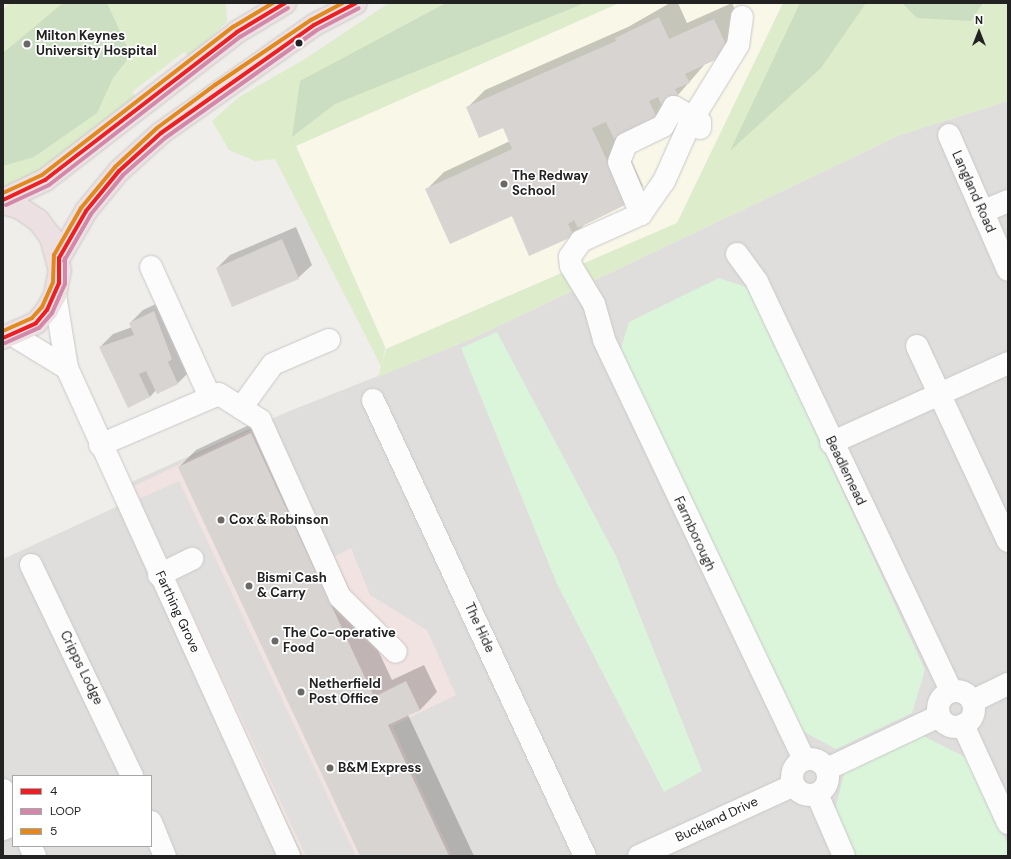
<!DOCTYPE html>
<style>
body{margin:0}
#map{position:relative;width:1011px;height:859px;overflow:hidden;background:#f0eeeb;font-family:"DM Sans",sans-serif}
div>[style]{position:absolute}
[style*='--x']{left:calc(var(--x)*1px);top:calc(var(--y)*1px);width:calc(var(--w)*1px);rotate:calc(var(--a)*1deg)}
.residential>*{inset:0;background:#dfdedc}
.commercial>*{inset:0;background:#f1e3e1}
.education>*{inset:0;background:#f8f7e8}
.grass>*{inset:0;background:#ddeccb}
.forest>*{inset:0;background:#cbdec1}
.park>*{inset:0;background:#daf5da}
.parking>*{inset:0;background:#e0dfde}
.shadow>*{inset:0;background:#0003}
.building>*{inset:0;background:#d7d4d2}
.roads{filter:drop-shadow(0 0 1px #c9c8c7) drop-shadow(0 0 1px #c9c8c7)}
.minor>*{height:22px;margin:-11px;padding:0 11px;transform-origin:11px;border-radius:11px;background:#fdfcfc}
.minor>.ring{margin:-11px;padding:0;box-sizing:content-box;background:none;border:22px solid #fdfcfc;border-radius:50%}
.highway>*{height:22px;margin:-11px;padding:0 11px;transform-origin:11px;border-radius:11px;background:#ece0e2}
.bus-1>*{height:4px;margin:-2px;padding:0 2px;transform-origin:2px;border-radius:2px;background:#ec1f25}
.bus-2>*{height:4px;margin:-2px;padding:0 2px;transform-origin:2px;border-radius:2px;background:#d388aa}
.bus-3>*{height:4px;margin:-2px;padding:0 2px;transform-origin:2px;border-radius:2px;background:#e1891f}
.dots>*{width:11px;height:11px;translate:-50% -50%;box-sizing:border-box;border:2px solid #fff;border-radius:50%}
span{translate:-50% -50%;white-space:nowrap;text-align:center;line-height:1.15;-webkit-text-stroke:3.5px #fff;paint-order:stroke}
.poi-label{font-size:13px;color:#222;font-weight:700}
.left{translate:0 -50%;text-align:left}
.street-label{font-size:13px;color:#222}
.frame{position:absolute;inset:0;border:4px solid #222;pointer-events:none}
.legend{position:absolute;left:12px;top:775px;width:140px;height:72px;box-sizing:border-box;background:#fff;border:1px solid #a7a7a7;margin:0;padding:5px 7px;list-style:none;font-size:12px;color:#222}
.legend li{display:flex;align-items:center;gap:8px;height:20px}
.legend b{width:20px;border:1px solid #a7a7a7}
.north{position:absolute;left:959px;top:12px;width:40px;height:40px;-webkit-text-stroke:3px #fff;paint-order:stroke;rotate:0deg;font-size:11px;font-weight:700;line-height:16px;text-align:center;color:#222}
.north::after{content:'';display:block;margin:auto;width:14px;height:18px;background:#222;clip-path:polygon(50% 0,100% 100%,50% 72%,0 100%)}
</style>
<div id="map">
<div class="residential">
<i style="clip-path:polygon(evenodd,1008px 101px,1008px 856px,3px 856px,3px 559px,116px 507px,127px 484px,287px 412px,469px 340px,900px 135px,1008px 101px,13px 776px,151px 776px,151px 846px,13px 846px,13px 776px)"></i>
</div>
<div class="commercial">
<i style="clip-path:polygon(270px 421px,334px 557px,351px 548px,370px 595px,427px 630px,456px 695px,392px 726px,452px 856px,303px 856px,130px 488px)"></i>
</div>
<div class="education">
<i style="clip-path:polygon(619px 3px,783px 3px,677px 223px,386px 349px,295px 146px)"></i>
</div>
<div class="grass">
<i style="clip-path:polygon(11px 3px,226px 3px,227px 22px,190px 57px,184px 52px,132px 92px,137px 100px,42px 175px,7px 188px,3px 187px,3px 9px)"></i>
<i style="clip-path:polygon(389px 3px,619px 3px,296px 146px,385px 347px,382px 364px,386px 349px,677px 223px,783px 3px,1008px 3px,1008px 101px,900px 135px,469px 340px,378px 377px,381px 366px,275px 159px,255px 161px,229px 150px,212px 121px,239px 97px,305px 59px)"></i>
</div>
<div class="forest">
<i style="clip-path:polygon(63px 3px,107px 3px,131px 55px,113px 78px,97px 113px,34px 157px,3px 166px,3px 53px)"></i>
<i style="clip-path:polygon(446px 3px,585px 3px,335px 104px,292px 137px,300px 81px)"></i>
<i style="clip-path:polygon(800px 3px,866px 3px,821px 68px,730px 151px)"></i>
<i style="clip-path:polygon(902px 3px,983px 3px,971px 21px,917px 18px)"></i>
</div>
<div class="park">
<i style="clip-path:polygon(719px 278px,749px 288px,925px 670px,912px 713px,836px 749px,797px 728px,619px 355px,629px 322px)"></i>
<i style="clip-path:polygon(497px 332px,616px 556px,702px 771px,664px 792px,557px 584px,461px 348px)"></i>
<i style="clip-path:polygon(921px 735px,967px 758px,1008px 845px,1008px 856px,856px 856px,835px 810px,845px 770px)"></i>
</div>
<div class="parking">
<i style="clip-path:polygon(179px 481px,356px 856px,306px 856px,139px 499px)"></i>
</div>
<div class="shadow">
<i style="clip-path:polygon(670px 3px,678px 3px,687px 23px,732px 3px,747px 35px,706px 63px,657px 119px,620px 135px,643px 186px,626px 204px,585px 224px,573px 236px,427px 189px,444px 172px,510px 141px,504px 127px,467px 108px,485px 90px,628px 27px)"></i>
<i style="clip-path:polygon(296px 227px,312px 265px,298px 278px,217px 268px,230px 255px)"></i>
<i style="clip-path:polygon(167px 299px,191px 370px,178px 383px,156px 390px,150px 397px,100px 347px,113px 334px,132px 327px,130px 323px,143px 310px)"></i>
<i style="clip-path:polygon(268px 416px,392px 680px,424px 665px,437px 692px,420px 710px,408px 715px,474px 856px,361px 856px,179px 467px,196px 450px)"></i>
</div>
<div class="building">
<i style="clip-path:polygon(659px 17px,669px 39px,714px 19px,730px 53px,685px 74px,690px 83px,675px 89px,679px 97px,661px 104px,658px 97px,649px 101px,658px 120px,614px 139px,606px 122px,592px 128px,627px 204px,578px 228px,574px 220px,568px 224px,574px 236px,529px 256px,512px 216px,450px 244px,425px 189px,512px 149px,503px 128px,479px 138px,466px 107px,616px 41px,615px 38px)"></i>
<i style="clip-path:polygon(282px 239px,299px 279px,232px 307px,216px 268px)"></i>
<i style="clip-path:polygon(154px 311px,172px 359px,168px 362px,178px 384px,157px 394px,146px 371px,139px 374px,150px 397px,128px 408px,99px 347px,134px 335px,129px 323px)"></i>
<i style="clip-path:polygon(251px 433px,374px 697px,406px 681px,420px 710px,388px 725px,449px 856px,360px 856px,178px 467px)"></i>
</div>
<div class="roads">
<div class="minor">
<i style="--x:742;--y:17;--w:28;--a:98"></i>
<i style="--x:738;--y:45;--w:92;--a:121.6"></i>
<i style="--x:690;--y:123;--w:64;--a:114.1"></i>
<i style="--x:664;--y:181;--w:40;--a:124.9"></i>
<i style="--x:641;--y:214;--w:66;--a:155.8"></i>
<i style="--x:581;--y:241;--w:19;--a:125"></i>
<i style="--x:570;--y:257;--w:9;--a:84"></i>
<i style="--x:571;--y:266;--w:44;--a:58.8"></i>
<i style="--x:594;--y:304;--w:37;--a:74"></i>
<i style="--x:604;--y:340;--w:465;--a:64.5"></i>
<i style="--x:949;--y:135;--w:147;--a:66.4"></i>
<i style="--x:982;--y:212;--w:28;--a:-23"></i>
<i style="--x:641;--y:214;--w:56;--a:-112.9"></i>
<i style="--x:619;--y:162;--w:19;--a:-69"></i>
<i style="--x:626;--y:144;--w:41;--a:-25.9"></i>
<i style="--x:663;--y:126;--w:22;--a:-60"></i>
<i style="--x:674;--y:107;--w:30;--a:30"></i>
<i style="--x:700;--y:122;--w:6;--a:90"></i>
<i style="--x:737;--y:254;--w:34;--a:54"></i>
<i style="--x:757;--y:282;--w:453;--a:64.6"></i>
<i style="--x:151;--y:267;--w:143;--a:65.6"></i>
<i style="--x:55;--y:295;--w:74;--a:80.7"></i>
<i style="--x:67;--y:368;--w:536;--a:65.54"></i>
<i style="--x:13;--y:335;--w:63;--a:31.4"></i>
<i style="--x:917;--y:346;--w:215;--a:65"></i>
<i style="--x:373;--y:400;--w:503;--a:65.07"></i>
<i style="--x:241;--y:408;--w:54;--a:-54"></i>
<i style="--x:273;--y:364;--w:61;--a:-23.2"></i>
<i style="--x:831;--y:443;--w:194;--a:-24.3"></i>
<i style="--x:100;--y:445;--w:129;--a:-23.2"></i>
<i style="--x:219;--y:394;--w:49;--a:32.4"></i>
<i style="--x:260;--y:420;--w:194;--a:65.7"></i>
<i style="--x:340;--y:597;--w:78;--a:44.5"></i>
<i style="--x:31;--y:565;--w:234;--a:64.4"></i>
<i style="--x:159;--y:575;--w:37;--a:-26"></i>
<i class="ring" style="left:938px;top:691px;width:14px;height:14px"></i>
<i style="--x:973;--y:701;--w:39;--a:-26"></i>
<i style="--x:963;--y:725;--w:108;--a:65.3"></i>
<i class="ring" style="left:792px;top:759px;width:14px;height:14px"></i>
<i style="--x:827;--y:769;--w:124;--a:-25.3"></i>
<i style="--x:3;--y:790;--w:22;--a:63"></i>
<i style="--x:817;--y:794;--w:68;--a:66.5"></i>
<i style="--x:151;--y:822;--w:37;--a:68"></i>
<i style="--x:3;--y:829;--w:11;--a:-22"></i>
<i style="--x:30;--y:846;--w:11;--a:63"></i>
<i style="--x:639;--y:856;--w:170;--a:-24.6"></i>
</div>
<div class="highway">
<i style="--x:3;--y:200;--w:47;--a:-25.5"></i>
<i style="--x:45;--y:180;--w:242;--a:-37.6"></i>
<i style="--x:237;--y:32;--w:56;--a:-31.1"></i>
<i style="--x:3;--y:203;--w:18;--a:16"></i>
<i style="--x:20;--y:208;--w:22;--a:34"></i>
<i style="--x:38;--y:220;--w:21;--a:53"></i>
<i style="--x:51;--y:237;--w:34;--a:75"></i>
<i style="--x:60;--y:270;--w:25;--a:101"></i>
<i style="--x:55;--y:295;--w:17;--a:118"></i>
<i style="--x:47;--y:310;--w:17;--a:130"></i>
<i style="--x:36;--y:323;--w:36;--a:156"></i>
<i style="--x:59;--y:258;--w:54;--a:-60.1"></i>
<i style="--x:86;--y:211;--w:52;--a:-50.5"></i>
<i style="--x:119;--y:171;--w:57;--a:-42.1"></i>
<i style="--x:161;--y:133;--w:187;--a:-35.2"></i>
<i style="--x:314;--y:25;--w:47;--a:-27.6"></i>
</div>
</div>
<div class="bus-1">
<i style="--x:3;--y:200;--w:47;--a:-25.5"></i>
<i style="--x:45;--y:180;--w:242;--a:-37.6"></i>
<i style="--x:237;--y:32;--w:56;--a:-31.1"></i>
<i style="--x:59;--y:258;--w:54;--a:-60.1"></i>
<i style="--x:86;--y:211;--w:52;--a:-50.5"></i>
<i style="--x:119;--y:171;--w:57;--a:-42.1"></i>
<i style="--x:161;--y:133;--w:187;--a:-35.2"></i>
<i style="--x:314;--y:25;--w:47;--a:-27.6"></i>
<i style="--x:3;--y:338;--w:36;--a:-24"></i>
<i style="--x:36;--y:323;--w:17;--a:-50"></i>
<i style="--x:47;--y:310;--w:30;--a:-66"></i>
<i style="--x:59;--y:283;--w:25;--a:-90"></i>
</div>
<div class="bus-2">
<i style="--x:6;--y:205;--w:47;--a:-24.9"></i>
<i style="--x:49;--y:185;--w:242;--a:-37.8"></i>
<i style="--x:240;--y:37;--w:56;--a:-31.1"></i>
<i style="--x:64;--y:261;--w:54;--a:-60.1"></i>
<i style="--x:91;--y:214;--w:50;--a:-50.6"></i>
<i style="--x:123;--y:175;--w:56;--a:-41.4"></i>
<i style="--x:165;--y:138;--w:186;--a:-35.4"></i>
<i style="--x:317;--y:30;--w:47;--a:-27.6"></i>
<i style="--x:5;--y:343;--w:37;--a:-24"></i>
<i style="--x:39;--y:328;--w:20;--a:-49"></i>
<i style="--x:52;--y:313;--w:32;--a:-66"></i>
<i style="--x:65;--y:284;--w:26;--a:-90"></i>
</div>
<div class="bus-3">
<i style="--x:3;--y:193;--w:43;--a:-24.8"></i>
<i style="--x:42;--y:175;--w:242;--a:-37.8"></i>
<i style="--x:233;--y:27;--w:47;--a:-31"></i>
<i style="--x:3;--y:331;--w:32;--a:-24"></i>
<i style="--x:32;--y:318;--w:15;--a:-48"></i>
<i style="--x:42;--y:307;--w:27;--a:-66"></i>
<i style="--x:53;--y:282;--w:27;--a:-88"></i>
<i style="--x:54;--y:255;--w:54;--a:-60.1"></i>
<i style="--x:81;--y:208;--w:53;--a:-50.3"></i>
<i style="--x:115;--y:167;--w:57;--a:-42.9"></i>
<i style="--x:157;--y:128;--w:72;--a:-36.6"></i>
<i style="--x:215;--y:85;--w:116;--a:-34.1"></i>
<i style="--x:311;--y:20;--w:36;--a:-28"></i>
</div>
<div class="dots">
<i style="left:299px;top:43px;background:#222"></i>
<i style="left:27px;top:44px;background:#6a6968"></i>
<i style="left:504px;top:184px;background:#6a6968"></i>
<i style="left:221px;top:520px;background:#6a6968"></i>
<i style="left:249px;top:586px;background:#6a6968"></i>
<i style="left:275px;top:641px;background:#6a6968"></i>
<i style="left:301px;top:692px;background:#6a6968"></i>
<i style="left:330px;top:768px;background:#6a6968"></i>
</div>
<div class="poi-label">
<span class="left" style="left:36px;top:44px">Milton Keynes<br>University Hospital</span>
<span class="left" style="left:512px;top:184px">The Redway<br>School</span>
<span class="left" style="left:229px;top:520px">Cox &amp; Robinson</span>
<span class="left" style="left:257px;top:586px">Bismi Cash<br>&amp; Carry</span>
<span class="left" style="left:283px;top:641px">The Co-operative<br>Food</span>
<span class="left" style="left:309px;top:692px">Netherfield<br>Post Office</span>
<span class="left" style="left:338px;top:768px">B&amp;M Express</span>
</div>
<div class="street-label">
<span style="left:973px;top:192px;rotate:66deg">Langland Road</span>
<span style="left:845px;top:471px;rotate:64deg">Beadlemead</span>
<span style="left:694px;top:534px;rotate:65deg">Farmborough</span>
<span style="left:177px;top:612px;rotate:65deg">Farthing Grove</span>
<span style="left:479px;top:628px;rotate:65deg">The Hide</span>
<span style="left:81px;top:668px;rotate:64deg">Cripps Lodge</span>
<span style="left:717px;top:820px;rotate:-25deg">Buckland Drive</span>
</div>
<div class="frame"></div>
<ul class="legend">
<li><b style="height:5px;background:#ec1f25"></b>4</li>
<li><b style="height:5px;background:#d388aa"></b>LOOP</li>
<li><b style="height:5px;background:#e1891f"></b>5</li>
</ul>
<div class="north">N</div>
</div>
